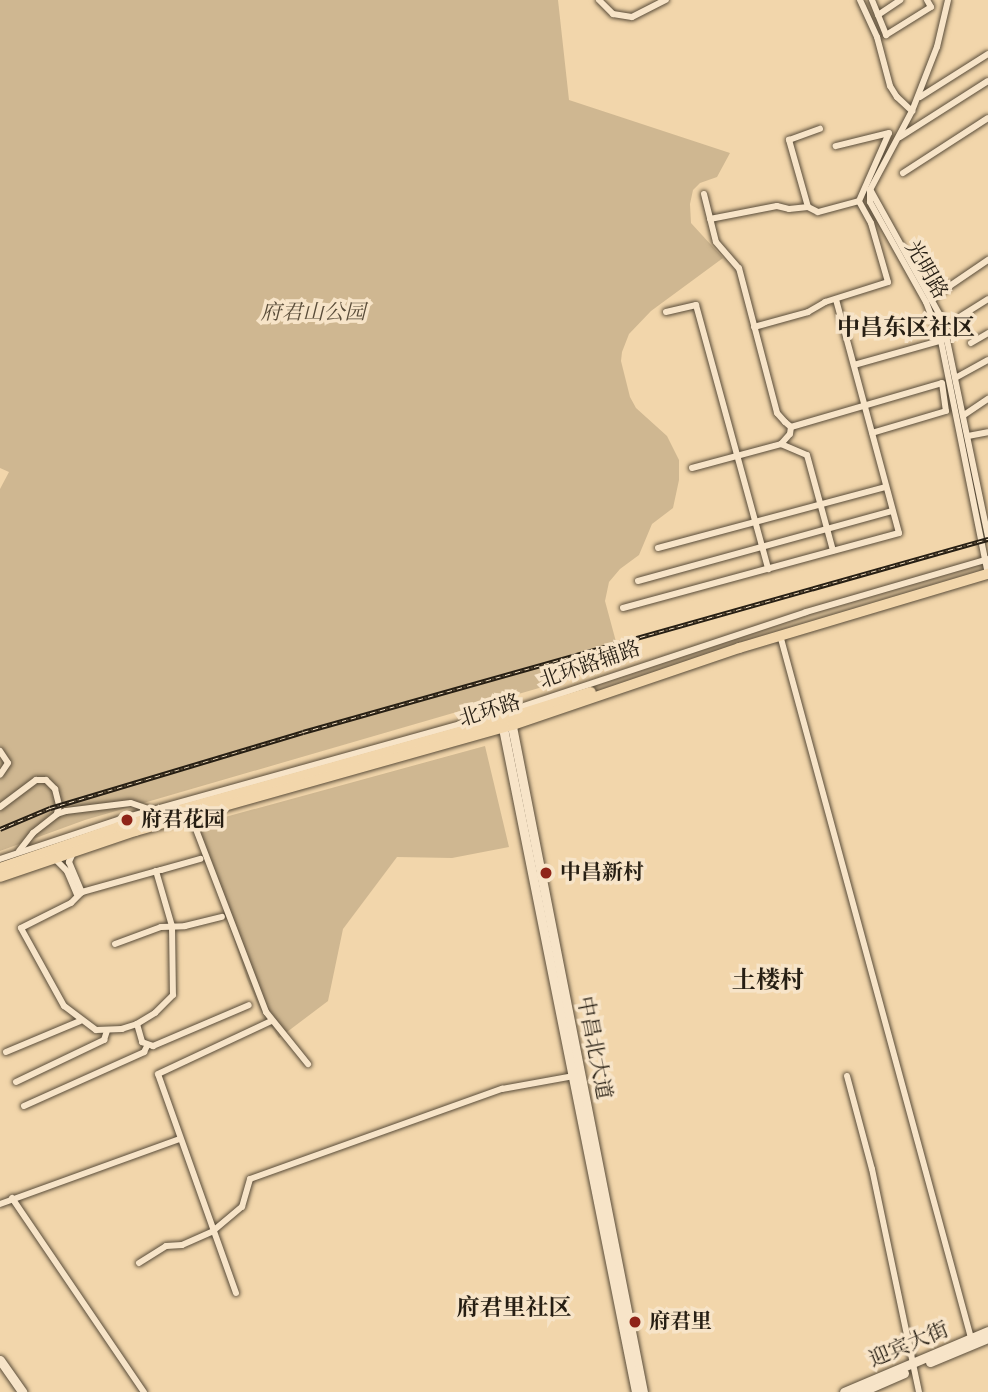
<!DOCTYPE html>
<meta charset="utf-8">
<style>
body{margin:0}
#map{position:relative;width:988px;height:1392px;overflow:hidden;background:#f2d6ab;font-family:Cardo,"Noto Serif SC",serif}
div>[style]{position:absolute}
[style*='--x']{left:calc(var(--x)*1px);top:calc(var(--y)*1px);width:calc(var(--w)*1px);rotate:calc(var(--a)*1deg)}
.green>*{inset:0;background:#cfb791}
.roads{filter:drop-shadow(0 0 2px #594c39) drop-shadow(0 0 2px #594c39)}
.street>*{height:6px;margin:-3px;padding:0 3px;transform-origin:3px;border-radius:3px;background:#f7e4c8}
.secondary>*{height:9px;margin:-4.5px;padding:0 4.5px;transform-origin:4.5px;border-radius:4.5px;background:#f7e4c8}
.highway>*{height:10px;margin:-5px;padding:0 5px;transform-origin:5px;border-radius:5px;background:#f2d6ab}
.rail>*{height:4.5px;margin-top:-2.25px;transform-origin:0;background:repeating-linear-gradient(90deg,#f7e4c8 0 5px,#261e13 0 10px);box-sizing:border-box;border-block:2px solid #261e13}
.dots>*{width:19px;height:19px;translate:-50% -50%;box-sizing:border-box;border:4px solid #f7e4c8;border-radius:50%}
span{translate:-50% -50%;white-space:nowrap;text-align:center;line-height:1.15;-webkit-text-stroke:7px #f7e4c8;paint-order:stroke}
.street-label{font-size:21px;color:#261e13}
.park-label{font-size:21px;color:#594c39;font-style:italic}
.poi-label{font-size:21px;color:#261e13;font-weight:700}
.left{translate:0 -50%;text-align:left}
.neighbourhood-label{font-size:23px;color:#261e13;font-weight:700}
.quarter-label{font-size:24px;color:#261e13;font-weight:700}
</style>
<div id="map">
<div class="green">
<i style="clip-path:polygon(0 0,558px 0,569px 100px,730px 153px,717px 177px,700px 183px,693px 190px,690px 204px,691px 223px,723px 258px,651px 311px,629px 334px,622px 352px,621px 361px,630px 397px,636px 408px,667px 436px,679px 460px,679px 480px,673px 508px,652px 524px,639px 555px,620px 569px,609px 582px,605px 601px,622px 664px,85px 820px,0 851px,0 489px,9px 472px,0 468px)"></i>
<i style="clip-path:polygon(485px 746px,509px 847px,452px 858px,397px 857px,343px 929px,328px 1001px,279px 1038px,260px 1009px,247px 979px,196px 825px)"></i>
</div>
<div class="roads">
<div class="street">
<i style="--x:599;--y:0;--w:20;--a:45"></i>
<i style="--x:613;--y:14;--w:19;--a:9"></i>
<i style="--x:632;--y:17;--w:38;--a:-27"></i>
<i style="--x:860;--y:0;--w:41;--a:65.3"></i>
<i style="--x:877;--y:37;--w:51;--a:75.1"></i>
<i style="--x:890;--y:86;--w:13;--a:58"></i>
<i style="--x:897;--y:97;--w:21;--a:43"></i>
<i style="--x:912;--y:111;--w:89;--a:118"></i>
<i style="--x:870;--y:190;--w:12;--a:90"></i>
<i style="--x:870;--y:202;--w:115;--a:60.8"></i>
<i style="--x:926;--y:302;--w:42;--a:69"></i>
<i style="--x:941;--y:341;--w:238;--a:78.6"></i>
<i style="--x:872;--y:0;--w:38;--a:68"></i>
<i style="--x:886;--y:35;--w:53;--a:-31.9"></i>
<i style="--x:931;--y:7;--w:8;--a:-120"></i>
<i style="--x:878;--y:15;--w:27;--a:-34"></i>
<i style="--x:920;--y:97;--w:80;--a:-32.3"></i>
<i style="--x:912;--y:111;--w:69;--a:-68.7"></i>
<i style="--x:937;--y:47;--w:48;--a:-76.8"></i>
<i style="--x:900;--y:137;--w:104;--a:-32.5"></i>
<i style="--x:903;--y:173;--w:101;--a:-32.9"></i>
<i style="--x:871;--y:191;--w:149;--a:61"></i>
<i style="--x:943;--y:321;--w:221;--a:78.2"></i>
<i style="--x:704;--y:194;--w:49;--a:76"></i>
<i style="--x:716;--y:242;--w:35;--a:49"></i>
<i style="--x:739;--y:268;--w:150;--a:75.3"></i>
<i style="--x:777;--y:413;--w:12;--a:48"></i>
<i style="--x:785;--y:422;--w:8;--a:40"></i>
<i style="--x:791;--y:427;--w:157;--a:-16.2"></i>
<i style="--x:942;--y:383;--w:28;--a:82"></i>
<i style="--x:946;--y:411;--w:77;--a:163.4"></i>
<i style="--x:808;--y:207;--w:70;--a:-105.8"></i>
<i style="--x:789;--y:140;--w:33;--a:-20"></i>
<i style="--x:710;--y:219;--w:68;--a:-11"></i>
<i style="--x:777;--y:206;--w:12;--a:14"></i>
<i style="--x:789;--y:209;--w:19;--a:-6"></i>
<i style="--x:808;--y:207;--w:11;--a:27"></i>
<i style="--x:818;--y:212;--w:42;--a:-15"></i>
<i style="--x:932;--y:298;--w:68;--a:-34.2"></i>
<i style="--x:666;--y:312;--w:31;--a:-13"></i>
<i style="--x:696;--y:305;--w:274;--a:74.7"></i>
<i style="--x:961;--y:316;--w:32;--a:-32"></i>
<i style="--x:754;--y:327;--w:56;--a:-15.5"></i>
<i style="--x:808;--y:312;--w:20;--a:-30"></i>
<i style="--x:825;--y:302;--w:66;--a:-17.6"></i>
<i style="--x:888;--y:282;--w:61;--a:-106.1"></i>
<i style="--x:871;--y:223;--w:25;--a:-119"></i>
<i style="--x:859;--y:201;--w:74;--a:-66.2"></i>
<i style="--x:889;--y:133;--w:55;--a:166.2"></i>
<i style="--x:971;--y:343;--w:20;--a:-30"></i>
<i style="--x:854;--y:365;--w:92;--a:-15.7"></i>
<i style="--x:957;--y:377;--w:35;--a:-29"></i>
<i style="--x:964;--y:415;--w:29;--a:-34"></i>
<i style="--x:968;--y:436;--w:20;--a:-11"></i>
<i style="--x:781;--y:444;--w:28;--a:23"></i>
<i style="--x:807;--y:455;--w:99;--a:74.8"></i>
<i style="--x:692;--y:468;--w:92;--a:-15.1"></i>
<i style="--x:781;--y:444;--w:13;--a:-48"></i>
<i style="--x:790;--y:434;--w:7;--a:-82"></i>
<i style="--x:658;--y:548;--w:236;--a:-15"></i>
<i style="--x:638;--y:581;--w:264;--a:-15.4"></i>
<i style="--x:623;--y:608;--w:286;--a:-15.2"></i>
<i style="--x:899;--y:533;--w:242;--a:-105.1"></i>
<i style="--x:780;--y:635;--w:728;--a:74.8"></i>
<i style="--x:0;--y:751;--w:14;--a:56"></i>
<i style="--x:8;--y:763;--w:14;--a:124"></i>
<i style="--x:0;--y:807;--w:45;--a:-36.9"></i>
<i style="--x:36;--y:780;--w:10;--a:0"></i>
<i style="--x:46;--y:780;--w:13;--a:45"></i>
<i style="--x:55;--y:789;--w:16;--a:76"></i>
<i style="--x:59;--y:805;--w:9;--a:103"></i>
<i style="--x:192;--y:819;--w:207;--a:69"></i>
<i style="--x:266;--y:1012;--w:67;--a:51.1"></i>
<i style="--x:19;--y:851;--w:23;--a:-52"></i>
<i style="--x:33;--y:833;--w:31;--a:-38"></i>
<i style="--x:57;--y:814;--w:9;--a:-18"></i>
<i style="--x:66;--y:811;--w:65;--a:-7"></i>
<i style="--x:131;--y:803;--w:21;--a:19"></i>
<i style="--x:73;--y:853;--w:10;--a:114"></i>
<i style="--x:69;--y:862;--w:33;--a:67"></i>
<i style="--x:0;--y:859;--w:126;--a:-18.4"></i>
<i style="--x:120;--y:819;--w:416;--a:-15.6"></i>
<i style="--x:521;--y:707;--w:300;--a:-18.4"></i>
<i style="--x:806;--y:612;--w:190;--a:-16.2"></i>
<i style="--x:56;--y:860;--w:16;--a:45"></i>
<i style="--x:67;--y:871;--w:25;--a:67"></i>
<i style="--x:156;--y:871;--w:57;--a:73.8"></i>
<i style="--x:172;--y:926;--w:69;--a:89.2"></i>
<i style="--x:173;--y:995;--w:25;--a:135"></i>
<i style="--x:155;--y:1013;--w:21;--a:149"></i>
<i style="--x:137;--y:1024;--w:16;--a:162"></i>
<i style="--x:122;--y:1029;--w:26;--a:178"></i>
<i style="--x:96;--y:1030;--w:40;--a:-143"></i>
<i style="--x:64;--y:1006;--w:89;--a:-118.9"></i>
<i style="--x:21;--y:928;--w:56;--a:-26.6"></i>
<i style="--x:71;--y:903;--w:16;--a:-45"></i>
<i style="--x:82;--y:892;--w:82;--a:-15.6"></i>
<i style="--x:161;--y:870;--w:41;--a:-15.8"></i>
<i style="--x:115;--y:944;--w:49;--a:-20.3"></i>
<i style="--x:161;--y:927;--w:24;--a:-2"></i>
<i style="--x:185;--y:926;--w:38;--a:-14"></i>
<i style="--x:137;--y:1024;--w:19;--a:74"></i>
<i style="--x:142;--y:1042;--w:12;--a:20"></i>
<i style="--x:153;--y:1046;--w:104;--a:-23.1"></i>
<i style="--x:6;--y:1052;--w:80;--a:-22.7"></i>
<i style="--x:847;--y:1076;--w:96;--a:75"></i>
<i style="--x:872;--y:1169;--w:228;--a:78.1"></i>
<i style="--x:16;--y:1082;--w:98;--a:-25.5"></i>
<i style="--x:104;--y:1040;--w:9;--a:-72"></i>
<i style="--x:24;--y:1106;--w:132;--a:-24.2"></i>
<i style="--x:144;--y:1052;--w:7;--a:-63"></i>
<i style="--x:12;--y:1198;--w:235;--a:55.8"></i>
<i style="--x:0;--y:1204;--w:191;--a:-19.9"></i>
<i style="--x:139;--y:1263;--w:32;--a:-32"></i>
<i style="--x:166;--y:1246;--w:16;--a:-4"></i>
<i style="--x:182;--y:1245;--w:34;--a:-24"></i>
<i style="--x:213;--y:1231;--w:38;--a:-40"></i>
<i style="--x:242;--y:1207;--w:29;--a:-74"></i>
<i style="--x:250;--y:1179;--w:268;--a:-19.7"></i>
<i style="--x:502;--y:1089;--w:73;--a:-10.2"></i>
<i style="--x:236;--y:1293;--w:232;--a:-109.6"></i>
<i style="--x:158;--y:1074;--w:125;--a:-25.1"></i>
</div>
<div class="secondary">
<i style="--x:509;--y:711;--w:694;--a:78.87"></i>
<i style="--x:500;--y:713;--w:692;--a:78.67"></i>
<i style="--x:0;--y:1360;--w:39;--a:55"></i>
<i style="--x:930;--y:1362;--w:63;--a:-22.5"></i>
<i style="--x:844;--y:1392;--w:156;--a:-23"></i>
<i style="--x:861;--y:1392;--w:47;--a:-23.8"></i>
</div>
<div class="highway">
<i style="--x:0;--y:868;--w:126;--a:-19"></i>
<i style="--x:119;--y:827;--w:398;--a:-15.6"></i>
<i style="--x:502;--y:720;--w:93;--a:-17.5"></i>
<i style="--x:0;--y:877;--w:143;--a:-18.8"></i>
<i style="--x:135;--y:831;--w:393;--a:-15.7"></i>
<i style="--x:513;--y:725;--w:239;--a:-18.8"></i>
<i style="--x:739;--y:648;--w:260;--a:-16.6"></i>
</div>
</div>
<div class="rail">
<i style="--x:0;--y:829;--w:54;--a:-22.8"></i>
<i style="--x:50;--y:808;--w:264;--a:-16.7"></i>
<i style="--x:303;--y:732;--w:712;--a:-15.74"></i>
</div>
<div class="dots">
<i style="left:127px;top:820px;background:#8f2418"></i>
<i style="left:546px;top:873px;background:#8f2418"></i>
<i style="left:635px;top:1322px;background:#8f2418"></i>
</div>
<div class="street-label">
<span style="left:926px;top:270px;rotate:60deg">光明路</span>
<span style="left:590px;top:665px;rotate:-19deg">北环路辅路</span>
<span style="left:490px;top:711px;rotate:-17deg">北环路</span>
<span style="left:594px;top:1048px;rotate:79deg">中昌北大道</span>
<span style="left:909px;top:1345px;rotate:-23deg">迎宾大街</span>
</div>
<div class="park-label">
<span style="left:313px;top:313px">府君山公园</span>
</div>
<div class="poi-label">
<span class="left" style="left:141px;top:820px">府君花园</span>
<span class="left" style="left:560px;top:873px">中昌新村</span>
<span class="left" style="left:649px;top:1322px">府君里</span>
</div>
<div class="neighbourhood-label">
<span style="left:906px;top:328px">中昌东区社区</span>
<span style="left:514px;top:1308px">府君里社区</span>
</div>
<div class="quarter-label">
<span style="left:768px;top:981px">土楼村</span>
</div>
</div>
